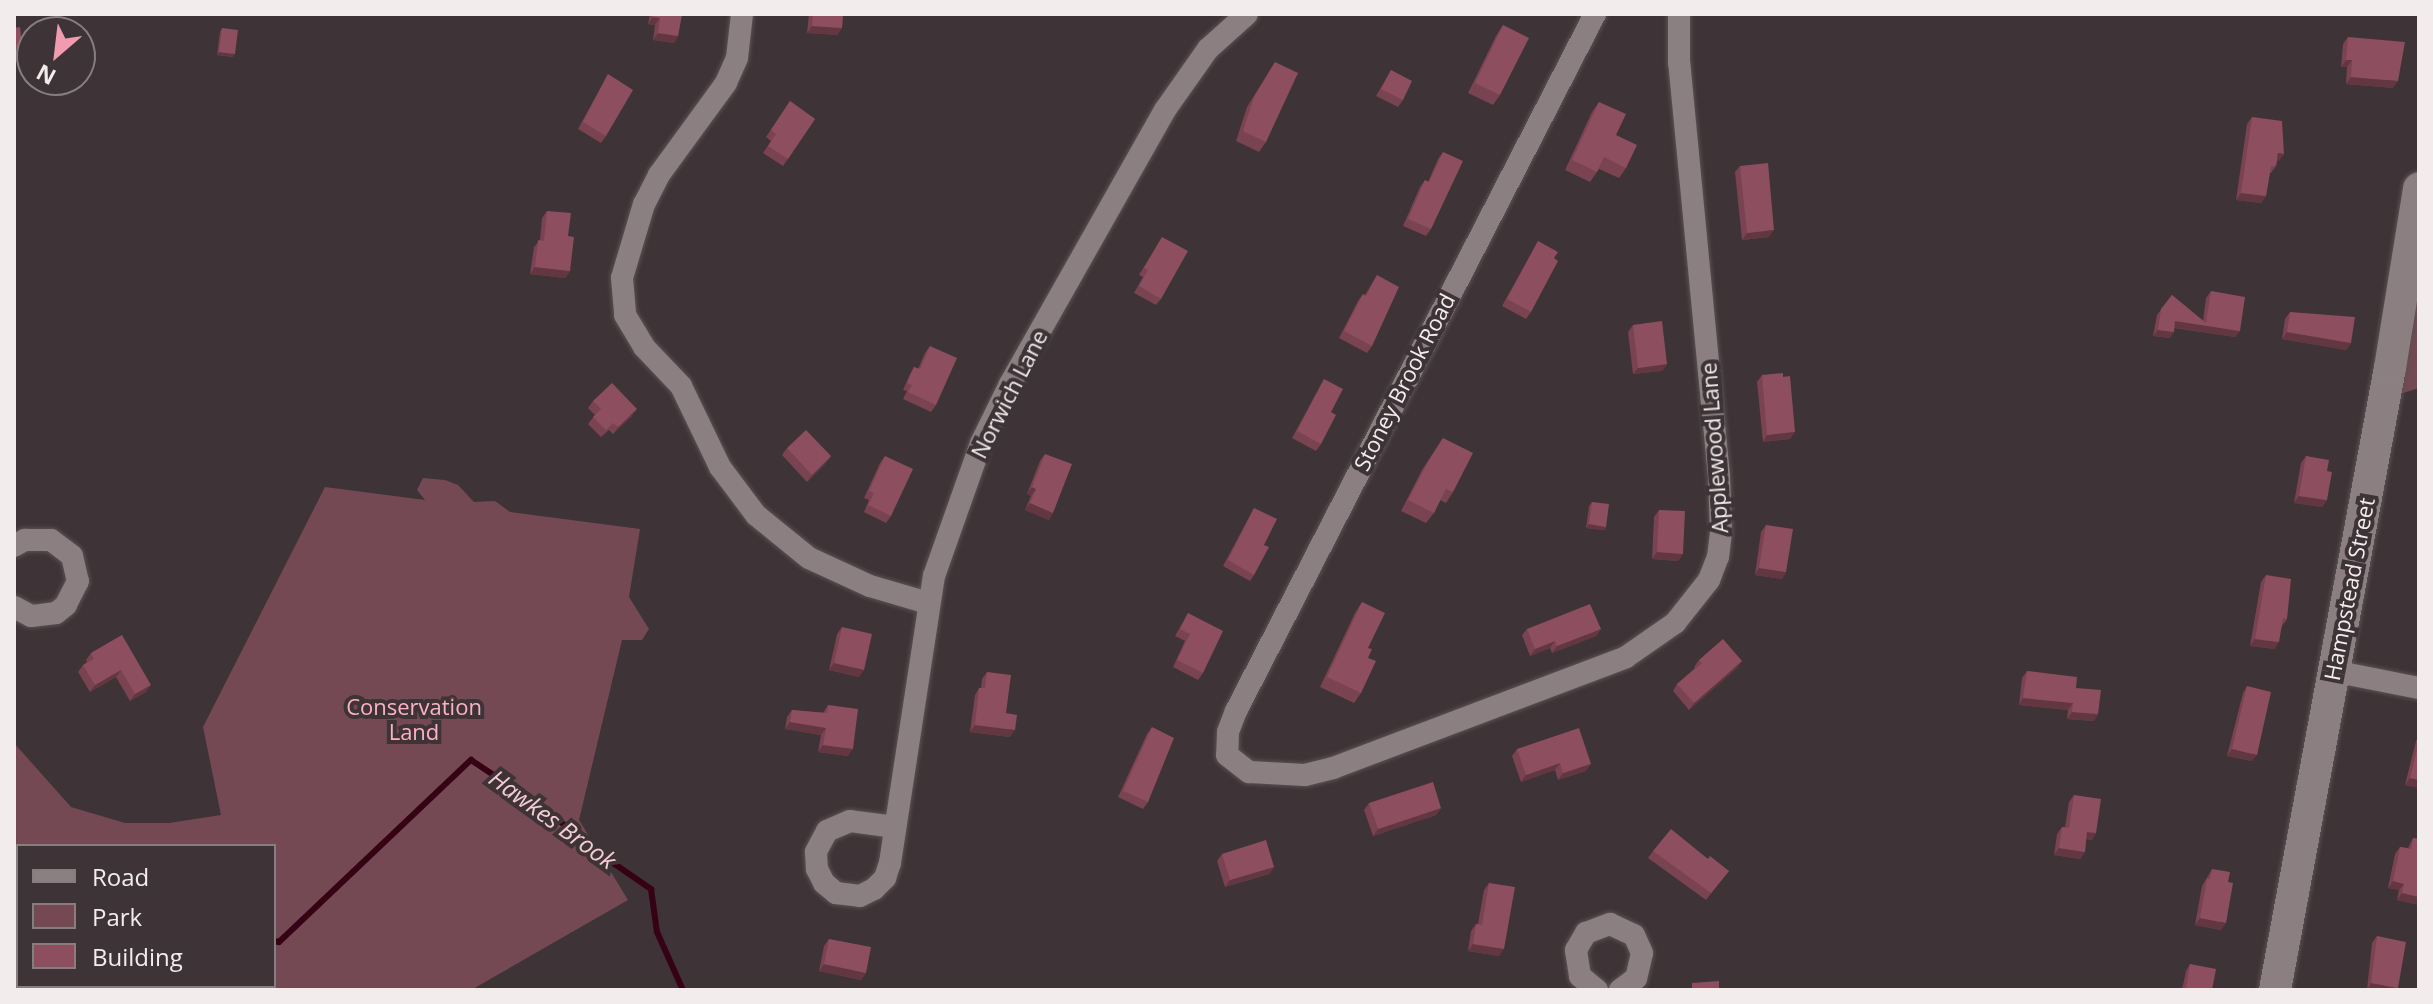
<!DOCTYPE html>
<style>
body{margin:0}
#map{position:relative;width:2433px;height:1004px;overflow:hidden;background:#3e3336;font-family:"Open Sans",sans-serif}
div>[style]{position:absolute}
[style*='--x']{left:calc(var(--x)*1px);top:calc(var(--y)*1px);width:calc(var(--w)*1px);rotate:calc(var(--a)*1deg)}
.green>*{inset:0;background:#754954}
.stream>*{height:6px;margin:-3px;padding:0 3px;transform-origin:3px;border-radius:3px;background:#360015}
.roads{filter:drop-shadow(0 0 2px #5b5153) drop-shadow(0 0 2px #5b5153)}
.street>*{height:22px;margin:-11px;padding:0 11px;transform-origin:11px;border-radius:11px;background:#8c7f82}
.secondary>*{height:32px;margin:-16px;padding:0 16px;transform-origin:16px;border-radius:16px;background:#8c7f82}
.wall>*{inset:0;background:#794352}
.shaded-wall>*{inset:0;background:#633742}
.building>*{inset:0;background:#8d4e5f}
span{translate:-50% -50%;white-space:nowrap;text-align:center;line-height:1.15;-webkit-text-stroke:8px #3e3336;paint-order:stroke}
.street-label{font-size:22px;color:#f3eced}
.park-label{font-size:22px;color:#feb1c4}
.water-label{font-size:24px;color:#f4ccd5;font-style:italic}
.frame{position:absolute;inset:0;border:16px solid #f3eced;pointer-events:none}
.legend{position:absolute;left:16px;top:844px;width:260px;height:144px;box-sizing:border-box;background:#3e3336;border:2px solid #867d7f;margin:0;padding:10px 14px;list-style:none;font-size:24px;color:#f3eced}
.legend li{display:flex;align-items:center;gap:16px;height:40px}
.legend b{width:40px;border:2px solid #867d7f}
.north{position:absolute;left:16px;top:16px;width:80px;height:80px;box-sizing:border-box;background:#3e3336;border:2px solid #867d7f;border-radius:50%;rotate:208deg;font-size:22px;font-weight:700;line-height:32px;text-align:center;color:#f3eced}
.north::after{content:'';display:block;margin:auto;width:28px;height:36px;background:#f29ab0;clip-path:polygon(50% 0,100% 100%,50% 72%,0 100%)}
</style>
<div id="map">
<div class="green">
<i style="clip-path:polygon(2419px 266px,2419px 388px,2400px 394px)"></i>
<i style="clip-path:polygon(evenodd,423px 478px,445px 480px,458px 485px,474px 502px,495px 501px,510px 512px,640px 529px,629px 597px,649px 629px,642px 640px,622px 640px,579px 820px,628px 900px,471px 990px,14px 990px,14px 743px,71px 807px,125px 823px,169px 823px,221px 815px,203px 727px,325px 487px,425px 500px,417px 490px,423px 478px,18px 846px,274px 846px,274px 986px,18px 986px,18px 846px)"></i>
</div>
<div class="stream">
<i style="--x:14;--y:892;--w:4;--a:27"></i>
<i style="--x:274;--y:941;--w:5;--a:11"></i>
<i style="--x:279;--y:942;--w:265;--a:-43.5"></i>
<i style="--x:471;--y:760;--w:85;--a:33.5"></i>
<i style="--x:542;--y:807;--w:82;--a:38.6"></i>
<i style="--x:606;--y:858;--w:55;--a:34.6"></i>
<i style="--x:651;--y:889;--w:43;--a:82.1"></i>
<i style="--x:657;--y:932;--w:64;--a:65.9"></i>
<i style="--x:14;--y:969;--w:4;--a:27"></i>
<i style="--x:29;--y:986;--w:5;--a:53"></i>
</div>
<div class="roads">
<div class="street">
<i style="--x:742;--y:14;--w:44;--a:96.5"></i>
<i style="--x:737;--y:58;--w:27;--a:114"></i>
<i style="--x:726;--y:83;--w:114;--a:126.1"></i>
<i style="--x:659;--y:175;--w:33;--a:117"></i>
<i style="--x:644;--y:204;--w:77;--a:106.6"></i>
<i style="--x:622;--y:278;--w:37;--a:85"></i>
<i style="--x:625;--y:315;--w:37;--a:59"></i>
<i style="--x:644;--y:347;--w:54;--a:46.5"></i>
<i style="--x:681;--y:386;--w:90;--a:64.3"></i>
<i style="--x:720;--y:467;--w:60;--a:53.1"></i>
<i style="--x:756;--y:515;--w:68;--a:39.1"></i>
<i style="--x:809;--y:558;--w:67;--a:24.7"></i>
<i style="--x:870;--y:586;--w:60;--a:16.3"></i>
<i style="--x:1595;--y:14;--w:784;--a:117.25"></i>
<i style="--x:1236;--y:711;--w:22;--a:111"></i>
<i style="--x:1228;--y:732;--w:23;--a:92"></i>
<i style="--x:1227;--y:755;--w:28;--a:38"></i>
<i style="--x:1249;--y:772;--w:56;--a:3.1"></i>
<i style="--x:1305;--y:775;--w:29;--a:-14"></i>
<i style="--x:1333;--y:768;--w:313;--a:-20.7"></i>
<i style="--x:1626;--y:657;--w:60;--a:-34.8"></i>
<i style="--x:1675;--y:623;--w:55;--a:-51.7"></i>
<i style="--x:1709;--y:580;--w:25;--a:-69"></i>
<i style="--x:1718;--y:557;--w:26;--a:-83"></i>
<i style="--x:1721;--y:531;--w:55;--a:-92.1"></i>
<i style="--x:1719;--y:476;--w:415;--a:-95.5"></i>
<i style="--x:1679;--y:63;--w:49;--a:-90"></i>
<i style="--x:14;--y:546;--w:13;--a:-29"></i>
<i style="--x:25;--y:540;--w:26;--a:0"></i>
<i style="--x:51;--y:540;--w:26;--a:37"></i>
<i style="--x:72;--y:556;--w:26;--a:77"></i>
<i style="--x:78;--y:581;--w:27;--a:117"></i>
<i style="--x:66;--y:605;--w:13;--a:141"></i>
<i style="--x:56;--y:613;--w:25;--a:173"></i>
<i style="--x:31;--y:616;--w:19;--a:-152"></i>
<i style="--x:2333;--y:671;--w:88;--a:11.2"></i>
<i style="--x:895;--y:827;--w:45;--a:-172.4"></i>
<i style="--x:850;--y:821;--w:25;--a:157"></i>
<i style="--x:827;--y:831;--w:24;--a:118"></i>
<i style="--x:816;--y:852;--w:17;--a:87"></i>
<i style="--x:817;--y:869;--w:16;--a:63"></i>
<i style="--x:824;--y:883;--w:16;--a:40"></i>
<i style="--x:836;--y:893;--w:24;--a:7"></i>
<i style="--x:860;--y:896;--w:16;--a:-27"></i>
<i style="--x:874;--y:889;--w:16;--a:-45"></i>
<i style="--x:885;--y:878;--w:16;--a:-72"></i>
<i style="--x:890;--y:863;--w:290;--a:-81.3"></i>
<i style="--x:934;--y:576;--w:141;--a:-70.5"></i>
<i style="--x:981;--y:443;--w:66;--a:-63.8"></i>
<i style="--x:1010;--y:384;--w:315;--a:-60.5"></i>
<i style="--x:1165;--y:110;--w:75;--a:-54.8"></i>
<i style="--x:1208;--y:49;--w:52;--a:-41.9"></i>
<i style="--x:1597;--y:990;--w:22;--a:-141"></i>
<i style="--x:1580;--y:976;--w:26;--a:-99"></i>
<i style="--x:1576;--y:950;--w:20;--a:-60"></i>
<i style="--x:1586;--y:933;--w:26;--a:-21"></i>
<i style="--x:1610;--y:924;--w:26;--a:25"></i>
<i style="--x:1634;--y:935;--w:20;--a:66"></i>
<i style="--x:1642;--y:953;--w:26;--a:103"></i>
<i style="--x:1636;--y:978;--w:20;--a:143"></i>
</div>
<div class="secondary">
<i style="--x:2275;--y:990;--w:633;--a:-79.53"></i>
<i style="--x:2390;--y:368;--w:182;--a:-80.8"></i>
</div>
</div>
<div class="wall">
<i style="clip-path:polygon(650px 14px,682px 14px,678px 36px,674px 43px,653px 40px,655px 25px,648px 24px)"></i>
<i style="clip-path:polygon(809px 14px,843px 14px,842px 28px,837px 35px,807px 33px)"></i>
<i style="clip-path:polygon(1503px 25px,1500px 95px,1493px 105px,1468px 93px,1496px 36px)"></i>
<i style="clip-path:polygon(222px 28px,233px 57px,217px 55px,220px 32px)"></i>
<i style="clip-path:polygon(2348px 37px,2393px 88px,2346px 84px,2347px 67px,2341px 67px,2343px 44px)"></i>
<i style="clip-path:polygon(1275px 62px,1266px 142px,1259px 152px,1236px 141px,1247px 107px)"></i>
<i style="clip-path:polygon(1391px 70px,1403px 100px,1398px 107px,1376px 96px)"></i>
<i style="clip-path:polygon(608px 74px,606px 136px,601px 143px,578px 129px)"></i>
<i style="clip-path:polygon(790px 101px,815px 119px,783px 166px,763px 153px,771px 141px,766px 137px)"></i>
<i style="clip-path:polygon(1599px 102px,1616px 135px,1626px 168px,1619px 178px,1599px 169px,1590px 182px,1565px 170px,1592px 112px)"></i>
<i style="clip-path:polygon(2252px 117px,2279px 161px,2277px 160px,2276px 166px,2271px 173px,2270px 173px,2266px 196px,2261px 203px,2236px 200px,2247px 124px)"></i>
<i style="clip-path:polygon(1443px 152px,1431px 229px,1426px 236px,1403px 226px,1420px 187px,1425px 180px,1428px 182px,1438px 159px)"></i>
<i style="clip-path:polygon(1740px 166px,1769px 237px,1742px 240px,1735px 172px)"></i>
<i style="clip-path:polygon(547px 211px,568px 236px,570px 271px,565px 278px,530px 274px,534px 247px,540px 240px,542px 218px)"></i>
<i style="clip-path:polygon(1162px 237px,1161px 299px,1156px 305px,1134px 293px,1143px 277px,1139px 275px)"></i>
<i style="clip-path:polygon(1538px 241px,1531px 312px,1526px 319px,1502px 306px)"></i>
<i style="clip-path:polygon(1377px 275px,1372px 346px,1367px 353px,1339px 338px,1358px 301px,1363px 294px,1365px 295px)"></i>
<i style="clip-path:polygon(2211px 291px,2240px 331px,2235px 337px,2174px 328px,2170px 338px,2153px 336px,2157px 315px,2172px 295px,2203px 321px,2206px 298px)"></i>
<i style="clip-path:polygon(2290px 312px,2351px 343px,2346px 350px,2282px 339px,2285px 319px)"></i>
<i style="clip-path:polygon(1633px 325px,1667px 364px,1662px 371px,1633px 374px,1628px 332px)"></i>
<i style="clip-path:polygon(930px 346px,936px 405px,931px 412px,903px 399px,907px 391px,903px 390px,910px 374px,914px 367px,918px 369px,925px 353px)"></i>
<i style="clip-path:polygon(1762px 375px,1790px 439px,1763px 442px,1757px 382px)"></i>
<i style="clip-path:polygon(1324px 379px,1331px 412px,1321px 444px,1316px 451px,1292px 438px)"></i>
<i style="clip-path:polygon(593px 401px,632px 416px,613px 434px,609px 430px,601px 437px,588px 424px,595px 415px,588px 408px)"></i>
<i style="clip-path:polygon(1443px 438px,1453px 492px,1446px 503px,1440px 500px,1434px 513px,1426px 523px,1401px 511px,1422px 470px)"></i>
<i style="clip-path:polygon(787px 448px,831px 456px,826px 463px,807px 482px,782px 455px)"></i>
<i style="clip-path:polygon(1045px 454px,1053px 513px,1049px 520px,1025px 510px,1031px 496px,1027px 494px,1040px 461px)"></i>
<i style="clip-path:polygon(885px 456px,891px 516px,886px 523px,864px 512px,869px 500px,864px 498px,880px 463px)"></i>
<i style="clip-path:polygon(2306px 456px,2327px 471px,2327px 500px,2322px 507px,2294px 503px,2301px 463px)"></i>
<i style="clip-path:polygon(1592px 502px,1606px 527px,1604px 530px,1586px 528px,1589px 506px)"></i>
<i style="clip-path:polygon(1254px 508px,1264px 545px,1254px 575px,1250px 581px,1223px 566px)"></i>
<i style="clip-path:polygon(1659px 510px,1683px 554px,1678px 561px,1652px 559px,1654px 517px)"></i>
<i style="clip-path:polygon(1766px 525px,1786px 572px,1782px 579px,1755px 575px,1761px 532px)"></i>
<i style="clip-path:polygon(2266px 575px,2287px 619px,2282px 626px,2275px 649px,2250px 646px,2261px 582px)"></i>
<i style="clip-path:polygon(1362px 602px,1368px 648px,1368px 658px,1361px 693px,1354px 703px,1320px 687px,1355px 613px)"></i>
<i style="clip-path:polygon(1188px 613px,1203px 673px,1198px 680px,1173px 667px,1185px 641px,1175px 636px)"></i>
<i style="clip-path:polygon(842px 627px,859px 677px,829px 670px,837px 634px)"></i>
<i style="clip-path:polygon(1527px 629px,1601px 629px,1596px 636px,1552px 653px,1550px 648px,1530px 656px,1522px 635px)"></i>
<i style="clip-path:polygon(122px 635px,146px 692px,130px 701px,116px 677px,90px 692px,78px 672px,83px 665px,87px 662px,86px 660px,91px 653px)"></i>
<i style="clip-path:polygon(1699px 660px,1737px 668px,1689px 710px,1673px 691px,1677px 684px,1695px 668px,1694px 667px)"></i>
<i style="clip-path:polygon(2027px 671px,2076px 688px,2098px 714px,2094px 721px,2067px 719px,2068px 710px,2019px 705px,2022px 678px)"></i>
<i style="clip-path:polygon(987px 672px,1006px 713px,1010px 737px,970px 732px,975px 695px,979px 688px,981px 688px,982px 679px)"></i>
<i style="clip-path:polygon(2247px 686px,2252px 761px,2227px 756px,2243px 693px)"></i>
<i style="clip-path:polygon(828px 705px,848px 756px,818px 752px,821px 735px,785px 729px,787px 717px,792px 710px,823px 713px)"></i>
<i style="clip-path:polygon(1152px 727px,1148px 802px,1143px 809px,1118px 797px,1147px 734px)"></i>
<i style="clip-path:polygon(2419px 736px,2419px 788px,2405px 785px,2416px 741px)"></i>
<i style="clip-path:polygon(1517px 749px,1586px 771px,1558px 780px,1555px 770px,1521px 782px,1512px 756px)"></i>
<i style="clip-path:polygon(2074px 795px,2096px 833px,2092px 840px,2086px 839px,2085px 852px,2080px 859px,2054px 855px,2057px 834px,2062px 827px,2065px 827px,2069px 802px)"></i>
<i style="clip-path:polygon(1369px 803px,1441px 808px,1436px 815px,1373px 836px,1364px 810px)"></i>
<i style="clip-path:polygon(2413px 838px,2419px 839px,2419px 905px,2397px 900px,2399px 890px,2388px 888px,2395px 854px,2400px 847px,2408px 848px)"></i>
<i style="clip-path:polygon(1653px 851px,1708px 859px,1729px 871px,1706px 900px,1648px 858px)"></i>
<i style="clip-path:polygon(1222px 854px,1274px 867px,1269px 874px,1225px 887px,1217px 861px)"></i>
<i style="clip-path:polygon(2212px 869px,2221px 930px,2195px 925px,2202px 886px)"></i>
<i style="clip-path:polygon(1489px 883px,1499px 956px,1468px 951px,1471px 931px,1476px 924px,1478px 924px,1484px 890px)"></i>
<i style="clip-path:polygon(2377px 936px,2398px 988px,2396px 990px,2367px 990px,2372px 943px)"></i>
<i style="clip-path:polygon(829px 939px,866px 973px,861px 980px,819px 971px,824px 946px)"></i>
<i style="clip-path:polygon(2190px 964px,2212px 990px,2182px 990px,2186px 971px)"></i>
</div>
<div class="shaded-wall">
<i style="clip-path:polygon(653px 17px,660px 18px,655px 25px,648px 24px)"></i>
<i style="clip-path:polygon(812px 26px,842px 28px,837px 35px,807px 33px)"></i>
<i style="clip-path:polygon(658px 33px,678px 36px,674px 43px,653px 40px)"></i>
<i style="clip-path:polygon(219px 52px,235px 54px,233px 57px,217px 55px)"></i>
<i style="clip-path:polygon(23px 55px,18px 62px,14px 63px,14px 56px)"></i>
<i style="clip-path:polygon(2346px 60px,2352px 60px,2347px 67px,2341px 67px)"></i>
<i style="clip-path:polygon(2351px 77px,2398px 81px,2393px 88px,2346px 84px)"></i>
<i style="clip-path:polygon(2278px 153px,2284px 154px,2279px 161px,2273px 160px)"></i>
<i style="clip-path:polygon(2241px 193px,2266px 196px,2261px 203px,2236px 200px)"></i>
<i style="clip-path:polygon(1774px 230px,1769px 237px,1742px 240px,1747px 233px)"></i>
<i style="clip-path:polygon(535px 267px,570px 271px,565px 278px,530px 274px)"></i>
<i style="clip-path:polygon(2175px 321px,2240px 331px,2235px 337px,2171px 327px)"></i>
<i style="clip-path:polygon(2158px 330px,2174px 332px,2170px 338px,2153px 336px)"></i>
<i style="clip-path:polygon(2287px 332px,2351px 343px,2346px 350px,2282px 339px)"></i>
<i style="clip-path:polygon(1667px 364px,1662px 371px,1633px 374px,1638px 368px)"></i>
<i style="clip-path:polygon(637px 409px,632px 416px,613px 434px,618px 427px)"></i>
<i style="clip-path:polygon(1795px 432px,1790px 439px,1763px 442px,1767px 435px)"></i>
<i style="clip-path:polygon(831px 456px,826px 463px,807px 482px,812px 475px)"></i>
<i style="clip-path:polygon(1032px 487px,1036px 489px,1031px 496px,1027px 494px)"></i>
<i style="clip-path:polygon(2299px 496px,2327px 500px,2322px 507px,2294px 503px)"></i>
<i style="clip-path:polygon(1030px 503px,1053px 513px,1049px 520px,1025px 510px)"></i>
<i style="clip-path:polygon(1589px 524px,1606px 527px,1604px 530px,1586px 528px)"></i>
<i style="clip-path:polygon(1657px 552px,1683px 554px,1678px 561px,1652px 559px)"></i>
<i style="clip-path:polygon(1759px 568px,1786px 572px,1782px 579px,1755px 575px)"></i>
<i style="clip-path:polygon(1601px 629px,1596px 636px,1552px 653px,1557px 646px)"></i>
<i style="clip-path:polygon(2255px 639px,2279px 642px,2275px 649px,2250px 646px)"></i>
<i style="clip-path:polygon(1555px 641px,1550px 648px,1530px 656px,1535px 649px)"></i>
<i style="clip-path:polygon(1742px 661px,1737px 668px,1689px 710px,1694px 703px)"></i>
<i style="clip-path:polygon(834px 663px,864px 670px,859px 677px,829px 670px)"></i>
<i style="clip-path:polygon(121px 670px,116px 677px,90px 692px,95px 685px)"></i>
<i style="clip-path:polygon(151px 685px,146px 692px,130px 701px,135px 694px)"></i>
<i style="clip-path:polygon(2023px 698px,2073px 703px,2068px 710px,2019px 705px)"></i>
<i style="clip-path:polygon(2072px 712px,2098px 714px,2094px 721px,2067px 719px)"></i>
<i style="clip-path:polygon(790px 722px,826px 728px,821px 735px,785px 729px)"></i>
<i style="clip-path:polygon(975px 725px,1015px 730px,1010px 737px,970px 732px)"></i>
<i style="clip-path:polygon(823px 745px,853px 749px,848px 756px,818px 752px)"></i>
<i style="clip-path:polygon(2232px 749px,2257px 755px,2252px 761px,2227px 756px)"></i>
<i style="clip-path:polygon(1560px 763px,1555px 770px,1521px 782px,1526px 775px)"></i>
<i style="clip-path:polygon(1591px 764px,1586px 771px,1558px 780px,1563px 773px)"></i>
<i style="clip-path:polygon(2410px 778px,2419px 780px,2419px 788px,2405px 785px)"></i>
<i style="clip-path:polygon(1441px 808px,1436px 815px,1373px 836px,1378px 829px)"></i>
<i style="clip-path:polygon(2087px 832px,2096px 833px,2092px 840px,2082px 838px)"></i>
<i style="clip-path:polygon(2059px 848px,2085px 852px,2080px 859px,2054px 855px)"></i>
<i style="clip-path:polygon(1274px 867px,1269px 874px,1225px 887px,1230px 880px)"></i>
<i style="clip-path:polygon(2393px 881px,2404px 884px,2399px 890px,2388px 888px)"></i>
<i style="clip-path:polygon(2402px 893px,2419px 897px,2419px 905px,2397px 900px)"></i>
<i style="clip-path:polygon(2200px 918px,2226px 923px,2221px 930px,2195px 925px)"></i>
<i style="clip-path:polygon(1473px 944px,1504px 949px,1499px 956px,1468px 951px)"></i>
<i style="clip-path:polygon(824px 964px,866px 973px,861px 980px,819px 971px)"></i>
<i style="clip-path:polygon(2371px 983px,2398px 988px,2396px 990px,2367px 990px)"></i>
</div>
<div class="building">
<i style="clip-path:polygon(653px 14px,682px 14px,678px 36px,658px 33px,660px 18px,653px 17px)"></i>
<i style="clip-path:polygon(813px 14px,843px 14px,842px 28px,812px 26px)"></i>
<i style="clip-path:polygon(1503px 25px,1529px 38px,1500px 95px,1475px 83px)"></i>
<i style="clip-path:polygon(20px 27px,23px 55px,14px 56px,14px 28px)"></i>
<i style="clip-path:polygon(222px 28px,238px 30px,235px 54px,219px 52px)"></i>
<i style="clip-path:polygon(2348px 37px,2405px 42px,2398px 81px,2351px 77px,2352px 60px,2346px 60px)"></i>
<i style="clip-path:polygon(1275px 62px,1298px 73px,1266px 142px,1243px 131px,1254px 97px)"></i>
<i style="clip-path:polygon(1391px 70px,1412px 81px,1403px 100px,1381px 89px)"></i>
<i style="clip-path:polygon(608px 74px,633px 90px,606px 136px,583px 122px)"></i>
<i style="clip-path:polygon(790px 101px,815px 119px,788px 159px,768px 146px,776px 134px,771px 130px)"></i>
<i style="clip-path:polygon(1599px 102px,1626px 114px,1616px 135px,1637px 145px,1626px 168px,1604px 157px,1597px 172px,1572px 160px)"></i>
<i style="clip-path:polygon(2252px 117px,2282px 121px,2284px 154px,2278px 153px,2276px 166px,2271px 166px,2266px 196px,2241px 193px)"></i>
<i style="clip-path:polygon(1443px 152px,1463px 161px,1431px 229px,1408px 219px,1425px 180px,1429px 182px)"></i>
<i style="clip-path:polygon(1768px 163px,1774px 230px,1747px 233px,1740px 166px)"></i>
<i style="clip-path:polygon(547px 211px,571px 213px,568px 236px,574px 237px,570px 271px,535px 267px,538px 240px,544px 241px)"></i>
<i style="clip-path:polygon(1162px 237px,1188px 251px,1161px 299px,1139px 286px,1148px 270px,1144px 268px)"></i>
<i style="clip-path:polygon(1538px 241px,1558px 252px,1554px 258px,1558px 261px,1531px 312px,1507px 299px)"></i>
<i style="clip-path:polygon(1377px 275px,1399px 287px,1372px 346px,1344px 331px,1363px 294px,1366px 296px)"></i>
<i style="clip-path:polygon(2211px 291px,2245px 297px,2240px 331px,2175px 321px,2174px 332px,2158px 330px,2161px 309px,2172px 295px,2206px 323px)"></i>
<i style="clip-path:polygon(2290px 312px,2355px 317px,2351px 343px,2287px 332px)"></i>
<i style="clip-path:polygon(1662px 321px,1667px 364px,1638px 368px,1633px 325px)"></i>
<i style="clip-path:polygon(930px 346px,957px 358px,936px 405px,908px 392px,912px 385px,907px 383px,914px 367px,920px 369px)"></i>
<i style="clip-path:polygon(1783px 373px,1783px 377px,1790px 376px,1795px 432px,1767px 435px,1762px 375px)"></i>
<i style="clip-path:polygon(1324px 379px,1343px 389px,1331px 412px,1336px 415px,1321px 444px,1297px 431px)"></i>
<i style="clip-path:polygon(612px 383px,637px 409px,618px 427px,613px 423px,606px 430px,593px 417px,601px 409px,593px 401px)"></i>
<i style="clip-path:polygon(806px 430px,831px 456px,812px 475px,787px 448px)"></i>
<i style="clip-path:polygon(1443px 438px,1473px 453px,1453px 492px,1446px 489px,1434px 513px,1408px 500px,1429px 460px)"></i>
<i style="clip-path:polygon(1045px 454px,1072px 464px,1053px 513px,1030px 503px,1036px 489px,1032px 487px)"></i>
<i style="clip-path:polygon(885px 456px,913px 469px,891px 516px,868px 505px,874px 493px,869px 491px)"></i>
<i style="clip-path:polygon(2306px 456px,2329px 460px,2327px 471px,2332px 472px,2327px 500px,2299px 496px)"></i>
<i style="clip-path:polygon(1592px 502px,1609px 504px,1606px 527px,1589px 524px)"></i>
<i style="clip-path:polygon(1254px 508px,1277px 519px,1264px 545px,1269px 547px,1254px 575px,1228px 560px)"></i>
<i style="clip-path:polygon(1659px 510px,1685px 511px,1683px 554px,1657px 552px)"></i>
<i style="clip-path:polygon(1766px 525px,1793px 529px,1786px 572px,1759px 568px)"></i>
<i style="clip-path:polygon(2266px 575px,2291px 579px,2287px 619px,2283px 618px,2279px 642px,2255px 639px)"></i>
<i style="clip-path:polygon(1362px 602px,1385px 613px,1368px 648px,1372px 649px,1368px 658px,1376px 661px,1361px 693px,1327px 677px)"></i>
<i style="clip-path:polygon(1590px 604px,1601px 629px,1557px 646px,1555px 641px,1535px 649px,1527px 629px)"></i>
<i style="clip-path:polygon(1188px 613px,1223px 631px,1203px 673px,1177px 660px,1190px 634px,1180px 629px)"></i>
<i style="clip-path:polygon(842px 627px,872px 634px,864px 670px,834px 663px)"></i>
<i style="clip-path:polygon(122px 635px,151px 685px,135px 694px,121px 670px,95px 685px,83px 665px,94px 659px,91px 653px)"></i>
<i style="clip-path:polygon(1723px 639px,1742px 661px,1694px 703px,1677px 684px,1702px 663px,1699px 660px)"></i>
<i style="clip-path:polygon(2027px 671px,2077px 677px,2076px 688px,2101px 690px,2098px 714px,2072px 712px,2073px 703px,2023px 698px)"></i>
<i style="clip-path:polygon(987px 672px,1011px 675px,1006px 713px,1017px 715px,1015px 730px,975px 725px,979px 688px,985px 688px)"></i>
<i style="clip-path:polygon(2247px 686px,2271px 692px,2257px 755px,2232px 749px)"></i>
<i style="clip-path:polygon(828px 705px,858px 709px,853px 749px,823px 745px,826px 728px,790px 722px,792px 710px,827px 713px)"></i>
<i style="clip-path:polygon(1152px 727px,1174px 738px,1148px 802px,1123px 791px)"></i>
<i style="clip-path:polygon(1579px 728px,1591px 764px,1563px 773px,1560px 763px,1526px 775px,1517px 749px)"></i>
<i style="clip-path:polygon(2419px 741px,2419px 780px,2410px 778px)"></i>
<i style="clip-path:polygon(1433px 782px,1441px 808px,1378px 829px,1369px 803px)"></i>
<i style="clip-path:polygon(2074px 795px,2101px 799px,2096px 833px,2087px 832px,2085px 852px,2059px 848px,2062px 827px,2069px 828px)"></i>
<i style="clip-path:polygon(1671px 829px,1708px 859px,1710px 856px,1729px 871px,1711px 893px,1653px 851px)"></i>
<i style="clip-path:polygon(2413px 838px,2419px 839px,2419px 897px,2402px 893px,2404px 884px,2393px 881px,2400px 847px,2411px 849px)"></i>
<i style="clip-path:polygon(1266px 840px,1274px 867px,1230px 880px,1222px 854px)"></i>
<i style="clip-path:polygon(2212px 869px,2230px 872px,2228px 882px,2233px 883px,2226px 923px,2200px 918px,2207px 879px,2210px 879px)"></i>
<i style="clip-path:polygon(1489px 883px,1515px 887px,1504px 949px,1473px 944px,1476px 924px,1482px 925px)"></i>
<i style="clip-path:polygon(2377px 936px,2406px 942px,2398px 988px,2371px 983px)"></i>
<i style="clip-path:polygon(829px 939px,871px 947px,866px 973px,824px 964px)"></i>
<i style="clip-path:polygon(2190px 964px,2216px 969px,2212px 990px,2186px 990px)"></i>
<i style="clip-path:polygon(1719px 981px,1719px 990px,1692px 990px,1692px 983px)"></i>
</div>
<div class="street-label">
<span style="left:1404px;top:382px;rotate:-63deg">Stoney Brook Road</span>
<span style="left:1009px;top:394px;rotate:-63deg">Norwich Lane</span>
<span style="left:1714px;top:448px;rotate:-94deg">Applewood Lane</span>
<span style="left:2349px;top:589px;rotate:-79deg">Hampstead Street</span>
</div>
<div class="park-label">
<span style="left:414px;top:719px">Conservation<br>Land</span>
</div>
<div class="water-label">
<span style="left:553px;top:819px;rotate:36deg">Hawkes Brook</span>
</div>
<div class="frame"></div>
<ul class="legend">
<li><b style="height:10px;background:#8c7f82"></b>Road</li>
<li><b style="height:22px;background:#754954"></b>Park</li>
<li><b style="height:22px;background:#8d4e5f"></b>Building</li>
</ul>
<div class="north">N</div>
</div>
